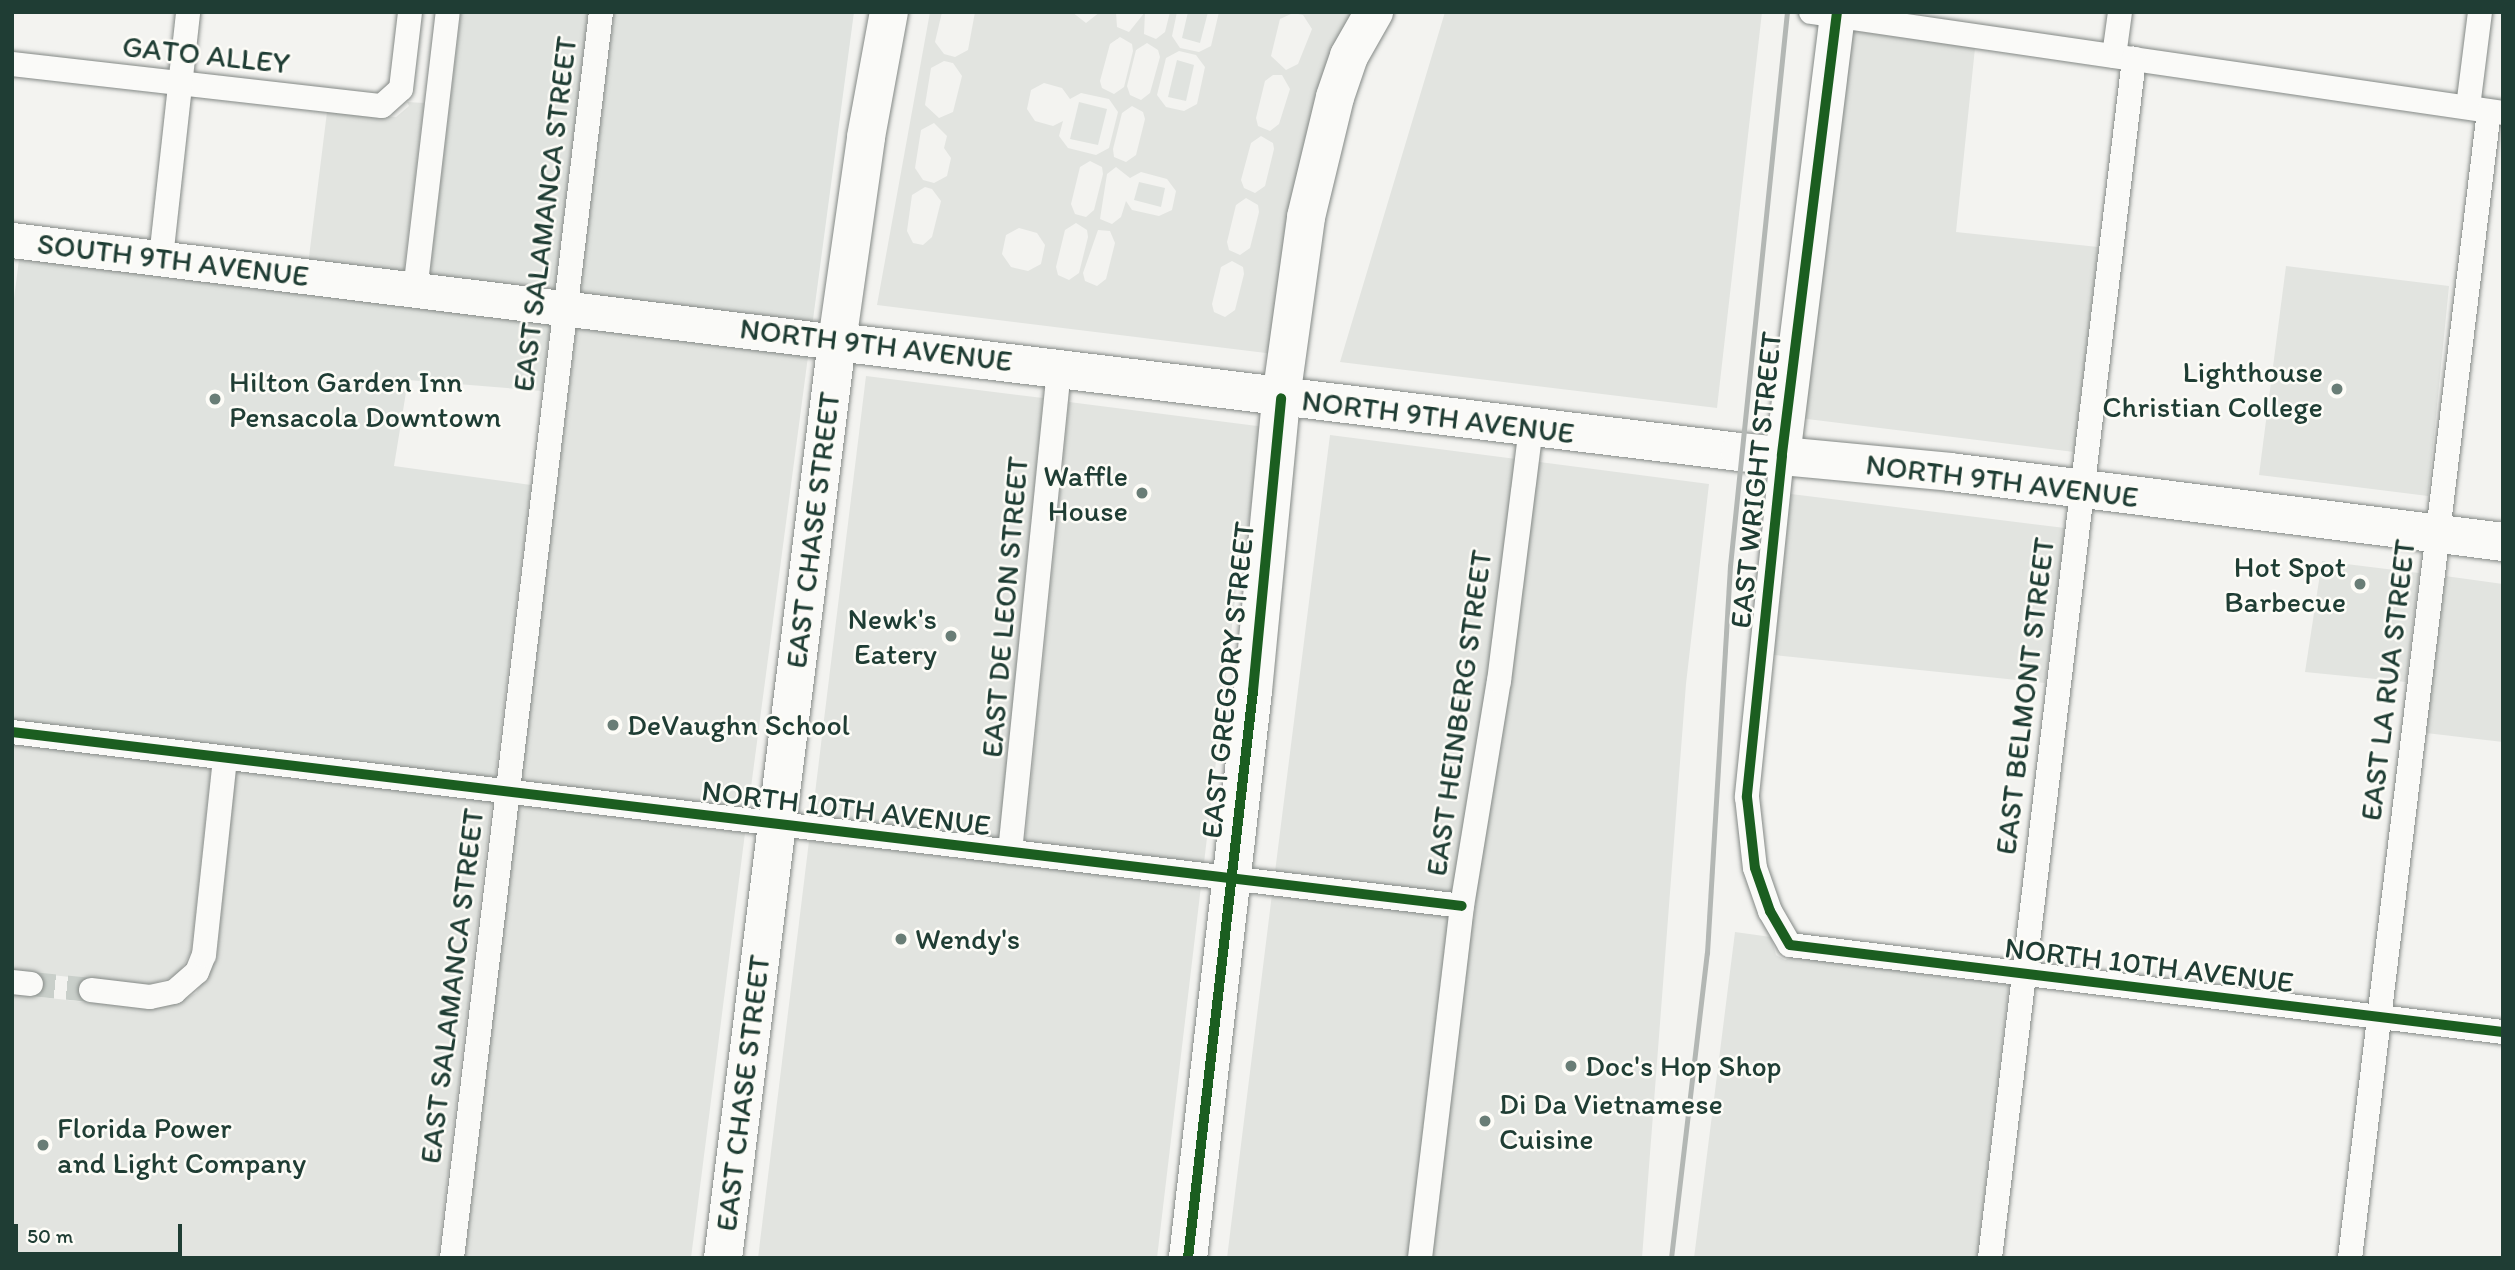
<!DOCTYPE html>
<style>
body{margin:0}
#map{position:relative;width:2515px;height:1270px;overflow:hidden;background:#f3f3f0;font-family:Itim,sans-serif}
div>[style]{position:absolute}
[style*='--x']{left:calc(var(--x)*1px);top:calc(var(--y)*1px);width:calc(var(--w)*1px);rotate:calc(var(--a)*1deg)}
.built>*{inset:0;background:#e2e4e0}
.green>*{inset:0;background:#e0e3df}
.street-tunnel>*{height:24px;margin-top:-12px;transform-origin:0;background:repeating-linear-gradient(90deg,#c9cfca 0 24px,transparent 0 36px)}
.roads{filter:drop-shadow(0 0 2px #848986) drop-shadow(0 0 2px #848986)}
.street>*{height:24px;margin:-12px;padding:0 12px;transform-origin:12px;border-radius:12px;background:#fafaf8}
.secondary>*{height:35px;margin:-17.5px;padding:0 17.5px;transform-origin:17.5px;border-radius:17.5px;background:#fafaf8}
.primary>*{height:38px;margin:-19px;padding:0 19px;transform-origin:19px;border-radius:19px;background:#fafaf8}
.highway>*{height:38px;margin:-19px;padding:0 19px;transform-origin:19px;border-radius:19px;background:#fafaf8}
.rail>*{height:5px;margin:-2.5px;padding:0 2.5px;transform-origin:2.5px;border-radius:2.5px;background:#b3b7b4}
.cycleway>*{height:10px;margin:-5px;padding:0 5px;transform-origin:5px;border-radius:5px;background:#1b5e20}
.dots>*{width:19px;height:19px;translate:-50% -50%;box-sizing:border-box;border:4px solid #fdfcf7;border-radius:50%}
span{translate:-50% -50%;white-space:nowrap;text-align:center;line-height:1.15;-webkit-text-stroke:5px #fdfcf7;paint-order:stroke}
.street-label{font-size:30px;color:#1f3d34}
.poi-label{font-size:30px;color:#1f3d34}
.right{translate:-100% -50%;text-align:right}
.left{translate:0 -50%;text-align:left}
.frame{position:absolute;inset:0;border:14px solid #1f3d34;pointer-events:none}
.scale{position:absolute;left:14px;top:1224px;width:168px;height:32px;box-sizing:border-box;border:4px solid #1f3d34;border-top:0;padding-left:9px;font-size:21px;line-height:24px;white-space:nowrap;color:#1f3d34;-webkit-text-stroke:5px #fdfcf7;paint-order:stroke}
</style>
<div id="map">
<div class="built">
<i style="clip-path:polygon(evenodd,930px 12px,942px 12px,935px 42px,944px 54px,955px 57px,968px 50px,975px 12px,1072px 12px,1086px 23px,1100px 12px,1116px 12px,1117px 27px,1129px 32px,1145px 12px,1144px 34px,1156px 39px,1165px 32px,1170px 12px,1177px 12px,1172px 36px,1180px 48px,1199px 52px,1211px 46px,1219px 12px,1351px 12px,1337px 51px,1274px 354px,877px 305px,930px 12px,1293px 13px,1303px 15px,1312px 29px,1298px 64px,1286px 70px,1271px 56px,1280px 19px,1293px 13px,930px 12px,1120px 37px,1132px 44px,1133px 51px,1124px 87px,1114px 94px,1102px 88px,1100px 81px,1110px 44px,1120px 37px,930px 12px,1147px 43px,1158px 50px,1160px 57px,1150px 93px,1141px 100px,1130px 95px,1127px 86px,1136px 50px,1147px 43px,930px 12px,1179px 51px,1196px 55px,1205px 67px,1197px 104px,1184px 111px,1166px 107px,1157px 95px,1166px 58px,1179px 51px,930px 12px,944px 61px,953px 63px,962px 76px,953px 112px,939px 118px,925px 105px,931px 68px,944px 61px,930px 12px,1273px 75px,1282px 75px,1290px 89px,1279px 124px,1270px 131px,1258px 126px,1256px 118px,1265px 81px,1273px 75px,930px 12px,1044px 83px,1062px 88px,1070px 99px,1081px 93px,1109px 99px,1118px 112px,1109px 148px,1096px 155px,1068px 148px,1059px 136px,1063px 121px,1053px 126px,1035px 121px,1027px 109px,1031px 90px,1044px 83px,930px 12px,1132px 106px,1143px 112px,1145px 119px,1136px 155px,1126px 162px,1114px 157px,1113px 149px,1122px 113px,1132px 106px,930px 12px,934px 123px,947px 136px,944px 148px,951px 158px,947px 176px,934px 183px,923px 180px,915px 168px,921px 130px,934px 123px,930px 12px,1261px 136px,1273px 143px,1274px 149px,1265px 186px,1255px 193px,1244px 188px,1241px 180px,1251px 143px,1261px 136px,930px 12px,1090px 161px,1102px 167px,1103px 174px,1094px 210px,1086px 217px,1075px 214px,1071px 204px,1080px 167px,1090px 161px,930px 12px,1116px 167px,1130px 178px,1141px 172px,1167px 179px,1176px 191px,1172px 210px,1159px 216px,1132px 210px,1126px 201px,1121px 217px,1112px 224px,1100px 219px,1107px 174px,1116px 167px,930px 12px,925px 187px,932px 189px,941px 201px,932px 237px,923px 245px,913px 243px,907px 231px,912px 195px,925px 187px,930px 12px,1246px 198px,1258px 205px,1259px 212px,1250px 248px,1240px 255px,1229px 250px,1227px 242px,1236px 205px,1246px 198px,930px 12px,1076px 223px,1087px 230px,1088px 237px,1079px 273px,1069px 280px,1058px 275px,1056px 267px,1065px 230px,1076px 223px,930px 12px,1019px 228px,1037px 233px,1045px 245px,1041px 264px,1028px 271px,1011px 267px,1002px 254px,1006px 235px,1019px 228px,930px 12px,1098px 230px,1110px 231px,1115px 243px,1106px 279px,1097px 286px,1085px 281px,1083px 273px,1098px 230px,930px 12px,1232px 261px,1243px 267px,1244px 274px,1235px 310px,1225px 317px,1214px 312px,1212px 304px,1221px 267px,1232px 261px)"></i>
<i style="clip-path:polygon(1445px 12px,1762px 12px,1717px 408px,1340px 362px)"></i>
<i style="clip-path:polygon(1847px 30px,1975px 48px,1956px 232px,2098px 247px,2074px 452px,1799px 418px)"></i>
<i style="clip-path:polygon(407px 102px,424px 103px,403px 278px,308px 265px,327px 112px,396px 117px,409px 106px)"></i>
<i style="clip-path:polygon(2286px 266px,2449px 286px,2428px 496px,2259px 475px)"></i>
<i style="clip-path:polygon(577px 322px,809px 349px,748px 810px,521px 782px)"></i>
<i style="clip-path:polygon(866px 376px,1043px 398px,999px 839px,812px 818px)"></i>
<i style="clip-path:polygon(1069px 402px,1265px 427px,1235px 600px,1204px 863px,1025px 842px)"></i>
<i style="clip-path:polygon(1330px 435px,1709px 484px,1686px 684px,1642px 1258px,1227px 1258px,1272px 894px,1474px 919px,1476px 897px,1275px 872px)"></i>
<i style="clip-path:polygon(1791px 494px,2065px 528px,2045px 683px,1774px 655px)"></i>
<i style="clip-path:polygon(2322px 561px,2419px 573px,2406px 682px,2305px 672px)"></i>
<i style="clip-path:polygon(2445px 576px,2503px 584px,2503px 742px,2426px 733px)"></i>
<i style="clip-path:polygon(12px 744px,211px 768px,191px 952px,178px 975px,148px 985px,12px 971px)"></i>
<i style="clip-path:polygon(236px 771px,492px 801px,438px 1258px,12px 1258px,12px 994px,150px 1009px,178px 1003px,196px 993px,217px 957px)"></i>
<i style="clip-path:polygon(518px 804px,745px 833px,691px 1258px,465px 1258px)"></i>
<i style="clip-path:polygon(809px 841px,1201px 886px,1157px 1258px,758px 1258px)"></i>
<i style="clip-path:polygon(1735px 932px,1771px 937px,1776px 955px,1785px 960px,1793px 957px,2009px 985px,1977px 1258px,1694px 1258px)"></i>
</div>
<div class="green">
<i style="clip-path:polygon(461px 12px,588px 12px,554px 296px,429px 281px)"></i>
<i style="clip-path:polygon(614px 12px,854px 12px,812px 327px,579px 299px)"></i>
<i style="clip-path:polygon(1188px 12px,1208px 12px,1200px 43px,1182px 38px)"></i>
<i style="clip-path:polygon(1177px 60px,1194px 65px,1186px 101px,1168px 97px)"></i>
<i style="clip-path:polygon(1079px 102px,1107px 109px,1098px 145px,1070px 139px)"></i>
<i style="clip-path:polygon(1139px 182px,1165px 188px,1161px 207px,1134px 200px)"></i>
<i style="clip-path:polygon(20px 252px,551px 319px,542px 391px,408px 380px,394px 466px,531px 485px,495px 779px,12px 721px,12px 314px)"></i>
</div>
<div class="street-tunnel">
<i style="--x:31;--y:984;--w:60;--a:5.7"></i>
</div>
<div class="roads">
<div class="street">
<i style="--x:1811;--y:12;--w:699;--a:8.3"></i>
<i style="--x:2114;--y:56;--w:44;--a:-82.2"></i>
<i style="--x:12;--y:64;--w:372;--a:6.5"></i>
<i style="--x:382;--y:106;--w:25;--a:-42"></i>
<i style="--x:401;--y:89;--w:78;--a:-83.3"></i>
<i style="--x:2468;--y:107;--w:96;--a:-82.8"></i>
<i style="--x:161;--y:258;--w:247;--a:-83.7"></i>
<i style="--x:415;--y:291;--w:281;--a:-83.3"></i>
<i style="--x:1782;--y:456;--w:343;--a:95.9"></i>
<i style="--x:1747;--y:797;--w:71;--a:83.6"></i>
<i style="--x:1755;--y:868;--w:46;--a:70.8"></i>
<i style="--x:1770;--y:911;--w:39;--a:60"></i>
<i style="--x:1790;--y:945;--w:718;--a:6.96"></i>
<i style="--x:12;--y:732;--w:1460;--a:6.84"></i>
<i style="--x:1010;--y:852;--w:486;--a:-84.2"></i>
<i style="--x:12;--y:982;--w:19;--a:6"></i>
<i style="--x:91;--y:990;--w:59;--a:6.8"></i>
<i style="--x:150;--y:997;--w:25;--a:-12"></i>
<i style="--x:174;--y:992;--w:30;--a:-41"></i>
<i style="--x:197;--y:972;--w:18;--a:-68"></i>
<i style="--x:204;--y:955;--w:197;--a:-83.9"></i>
<i style="--x:452;--y:1258;--w:1255;--a:-83.18"></i>
<i style="--x:1420;--y:1258;--w:354;--a:-83.2"></i>
<i style="--x:1462;--y:906;--w:228;--a:-80.7"></i>
<i style="--x:1499;--y:681;--w:255;--a:-82.8"></i>
<i style="--x:1990;--y:1258;--w:1208;--a:-83.15"></i>
<i style="--x:2350;--y:1258;--w:1155;--a:-83.09"></i>
</div>
<div class="secondary">
<i style="--x:12;--y:240;--w:831;--a:7.05"></i>
<i style="--x:1782;--y:456;--w:447;--a:-82.9"></i>
</div>
<div class="primary">
<i style="--x:837;--y:342;--w:910;--a:6.95"></i>
<i style="--x:1740;--y:452;--w:211;--a:5.4"></i>
<i style="--x:1950;--y:472;--w:557;--a:7.21"></i>
</div>
<div class="highway">
<i style="--x:723;--y:1258;--w:923;--a:-82.91"></i>
<i style="--x:837;--y:342;--w:207;--a:-81.9"></i>
<i style="--x:866;--y:137;--w:127;--a:-79.6"></i>
<i style="--x:1188;--y:1258;--w:571;--a:-83.46"></i>
<i style="--x:1253;--y:691;--w:294;--a:-84.5"></i>
<i style="--x:1281;--y:398;--w:183;--a:-82.1"></i>
<i style="--x:1306;--y:217;--w:123;--a:-76.4"></i>
<i style="--x:1335;--y:97;--w:43;--a:-71.1"></i>
<i style="--x:1349;--y:56;--w:51;--a:-60.4"></i>
</div>
</div>
<div class="rail">
<i style="--x:1671;--y:1258;--w:307;--a:-83.3"></i>
<i style="--x:1707;--y:953;--w:388;--a:-86.6"></i>
<i style="--x:1730;--y:566;--w:557;--a:-84.13"></i>
</div>
<div class="cycleway">
<i style="--x:1837;--y:12;--w:447;--a:97.1"></i>
<i style="--x:1782;--y:456;--w:343;--a:95.9"></i>
<i style="--x:1747;--y:797;--w:71;--a:83.6"></i>
<i style="--x:1755;--y:868;--w:46;--a:70.8"></i>
<i style="--x:1770;--y:911;--w:39;--a:60"></i>
<i style="--x:1790;--y:945;--w:718;--a:6.96"></i>
<i style="--x:12;--y:732;--w:1460;--a:6.84"></i>
<i style="--x:1188;--y:1258;--w:571;--a:-83.46"></i>
<i style="--x:1253;--y:691;--w:294;--a:-84.5"></i>
</div>
<div class="dots">
<i style="left:2337px;top:389px;background:#697d76"></i>
<i style="left:215px;top:399px;background:#697d76"></i>
<i style="left:1142px;top:493px;background:#697d76"></i>
<i style="left:2360px;top:584px;background:#697d76"></i>
<i style="left:951px;top:636px;background:#697d76"></i>
<i style="left:613px;top:725px;background:#697d76"></i>
<i style="left:901px;top:939px;background:#697d76"></i>
<i style="left:1571px;top:1066px;background:#697d76"></i>
<i style="left:1485px;top:1121px;background:#697d76"></i>
<i style="left:43px;top:1145px;background:#697d76"></i>
</div>
<div class="street-label">
<span style="left:206px;top:55px;rotate:6deg">GATO ALLEY</span>
<span style="left:545px;top:214px;rotate:-83deg">EAST SALAMANCA STREET</span>
<span style="left:173px;top:260px;rotate:7deg">SOUTH 9TH AVENUE</span>
<span style="left:876px;top:345px;rotate:7deg">NORTH 9TH AVENUE</span>
<span style="left:1438px;top:417px;rotate:7deg">NORTH 9TH AVENUE</span>
<span style="left:1756px;top:480px;rotate:-84deg">EAST WRIGHT STREET</span>
<span style="left:2002px;top:481px;rotate:7deg">NORTH 9TH AVENUE</span>
<span style="left:813px;top:530px;rotate:-83deg">EAST CHASE STREET</span>
<span style="left:1005px;top:607px;rotate:-85deg">EAST DE LEON STREET</span>
<span style="left:1228px;top:680px;rotate:-84deg">EAST GREGORY STREET</span>
<span style="left:2388px;top:680px;rotate:-83deg">EAST LA RUA STREET</span>
<span style="left:2025px;top:696px;rotate:-83deg">EAST BELMONT STREET</span>
<span style="left:1459px;top:713px;rotate:-82deg">EAST HEINBERG STREET</span>
<span style="left:846px;top:808px;rotate:7deg">NORTH 10TH AVENUE</span>
<span style="left:2149px;top:965px;rotate:7deg">NORTH 10TH AVENUE</span>
<span style="left:452px;top:986px;rotate:-83deg">EAST SALAMANCA STREET</span>
<span style="left:743px;top:1093px;rotate:-83deg">EAST CHASE STREET</span>
</div>
<div class="poi-label">
<span class="right" style="left:2323px;top:389px">Lighthouse<br>Christian College</span>
<span class="left" style="left:229px;top:399px">Hilton Garden Inn<br>Pensacola Downtown</span>
<span class="right" style="left:1128px;top:493px">Waffle<br>House</span>
<span class="right" style="left:2346px;top:584px">Hot Spot<br>Barbecue</span>
<span class="right" style="left:937px;top:636px">Newk's<br>Eatery</span>
<span class="left" style="left:627px;top:725px">DeVaughn School</span>
<span class="left" style="left:915px;top:939px">Wendy's</span>
<span class="left" style="left:1585px;top:1066px">Doc's Hop Shop</span>
<span class="left" style="left:1499px;top:1121px">Di Da Vietnamese<br>Cuisine</span>
<span class="left" style="left:57px;top:1145px">Florida Power<br>and Light Company</span>
</div>
<div class="frame"></div>
<div class="scale">50 m</div>
</div>
